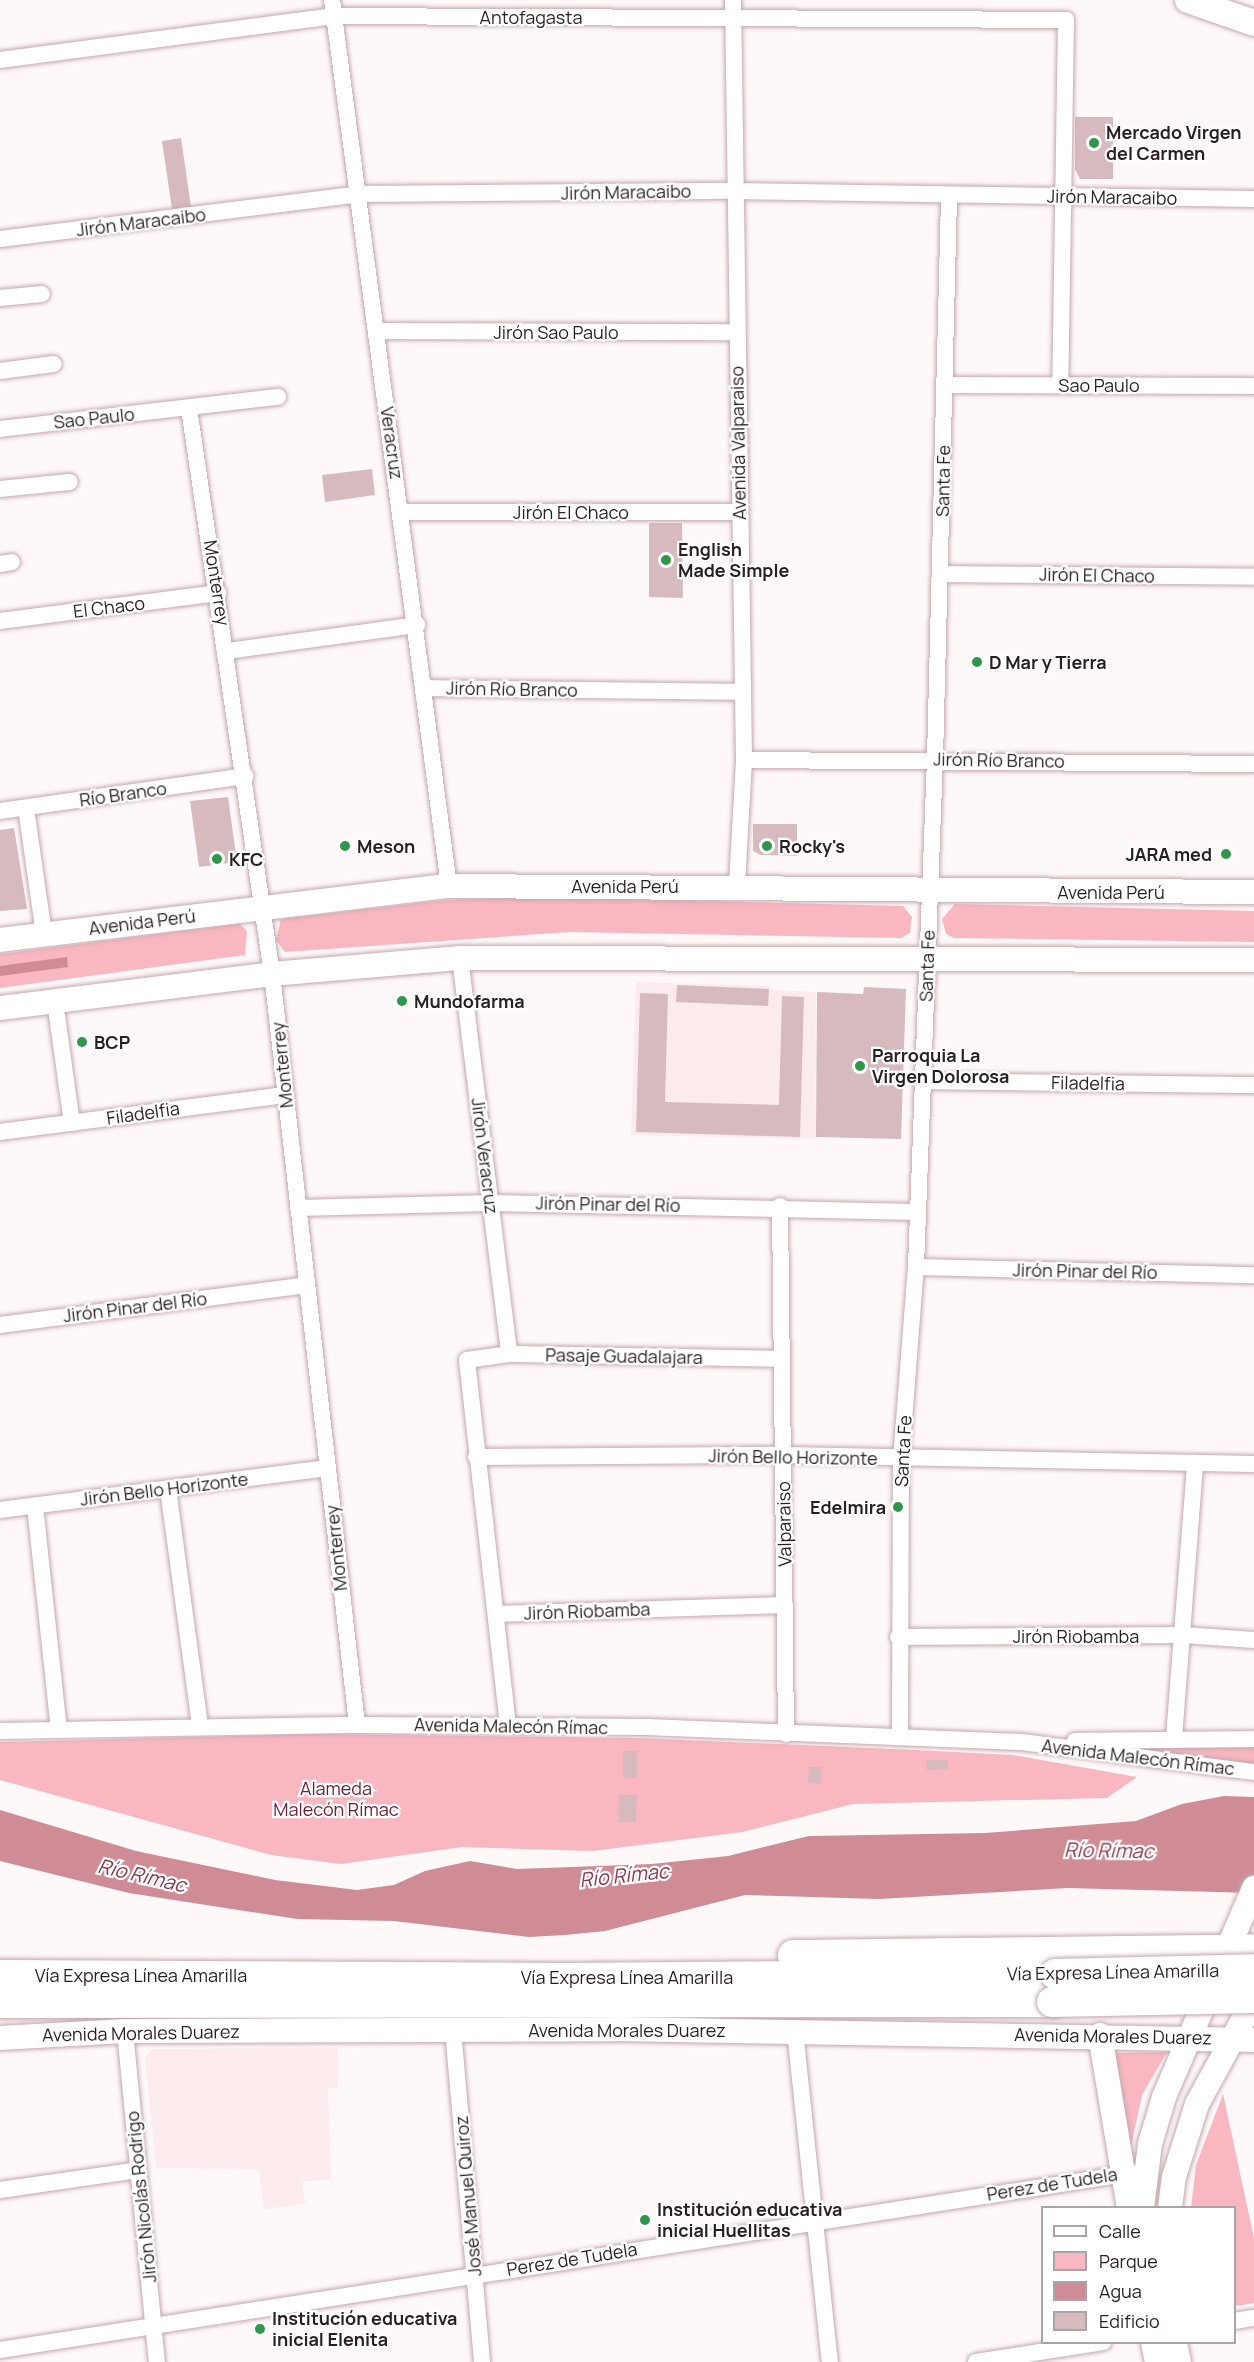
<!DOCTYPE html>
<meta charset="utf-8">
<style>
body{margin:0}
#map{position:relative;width:1254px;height:2362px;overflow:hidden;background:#fef8f9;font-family:Manrope,sans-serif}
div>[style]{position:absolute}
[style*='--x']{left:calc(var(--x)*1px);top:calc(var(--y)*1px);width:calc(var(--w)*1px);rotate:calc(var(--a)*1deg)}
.built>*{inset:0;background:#fbebed}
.green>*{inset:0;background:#f8b7c1}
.water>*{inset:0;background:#cf8c97}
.building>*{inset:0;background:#d7babe}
.roads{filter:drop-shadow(0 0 2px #c4a7ab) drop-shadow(0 0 2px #c4a7ab)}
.street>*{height:16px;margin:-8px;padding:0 8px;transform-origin:8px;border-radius:8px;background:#fff}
.secondary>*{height:24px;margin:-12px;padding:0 12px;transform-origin:12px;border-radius:12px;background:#fff}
.primary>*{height:26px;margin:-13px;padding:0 13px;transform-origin:13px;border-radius:13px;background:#fff}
.highway>*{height:30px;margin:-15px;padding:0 15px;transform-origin:15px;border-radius:15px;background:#fff}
.bridges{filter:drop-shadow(0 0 2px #c4a7ab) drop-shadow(0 0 2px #c4a7ab)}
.highway-bridge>*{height:30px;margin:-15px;padding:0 15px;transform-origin:15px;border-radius:15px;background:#fff}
.dots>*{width:16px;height:16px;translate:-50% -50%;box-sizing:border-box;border:3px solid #fff;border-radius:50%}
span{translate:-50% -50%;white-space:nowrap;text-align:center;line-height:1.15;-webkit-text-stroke:4.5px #fff;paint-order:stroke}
.street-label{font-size:18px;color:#291e20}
.poi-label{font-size:18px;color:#291e20;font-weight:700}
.left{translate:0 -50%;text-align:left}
.right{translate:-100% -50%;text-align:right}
.park-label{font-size:18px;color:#6d1d32}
.water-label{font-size:20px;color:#8a384a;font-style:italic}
.legend{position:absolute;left:1041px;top:2206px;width:195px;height:138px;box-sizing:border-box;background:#fff;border:2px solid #a9a5a6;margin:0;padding:8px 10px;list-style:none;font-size:18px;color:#291e20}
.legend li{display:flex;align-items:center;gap:12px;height:30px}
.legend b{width:30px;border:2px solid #a9a5a6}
</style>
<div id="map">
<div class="built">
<i style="clip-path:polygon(636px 982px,770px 986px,772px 990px,816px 992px,815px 1139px,631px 1135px)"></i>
<i style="clip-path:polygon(338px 2048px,338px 2088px,328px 2088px,331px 2180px,302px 2181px,305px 2204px,264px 2209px,259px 2169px,156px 2168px,145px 2058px,152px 2049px)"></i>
</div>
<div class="green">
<i style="clip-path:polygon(540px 897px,903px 906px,912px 917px,910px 933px,901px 938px,570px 932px,285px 952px,276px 940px,281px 919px,446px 900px)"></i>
<i style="clip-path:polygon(955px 904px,1254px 911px,1254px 942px,954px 938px,946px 934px,942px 919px)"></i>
<i style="clip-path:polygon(240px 924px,247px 931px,245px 955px,0 988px,0 954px)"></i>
<i style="clip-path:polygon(313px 1734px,640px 1738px,915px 1750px,1013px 1755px,1137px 1777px,1107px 1798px,853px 1804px,742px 1832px,593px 1851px,462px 1847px,341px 1864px,271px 1855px,0 1780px,0 1742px)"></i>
<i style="clip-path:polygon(1254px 1743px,1254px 1768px,1129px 1746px)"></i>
<i style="clip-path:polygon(1167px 2052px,1142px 2095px,1125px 2175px,1108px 2053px)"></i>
<i style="clip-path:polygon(1223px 2094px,1254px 2238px,1254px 2303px,1235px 2306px,1234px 2208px,1191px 2207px,1196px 2165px)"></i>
</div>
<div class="water">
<i style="clip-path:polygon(67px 957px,68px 967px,0 976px,0 966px)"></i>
<i style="clip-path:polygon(1224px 1796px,1254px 1797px,1254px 1893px,1068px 1888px,879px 1899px,745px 1895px,605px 1931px,565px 1935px,529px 1937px,394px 1921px,297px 1919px,129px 1893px,0 1861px,0 1810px,136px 1851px,275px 1880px,357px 1890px,394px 1885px,425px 1871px,470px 1861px,517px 1869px,652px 1864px,728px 1856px,809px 1836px,985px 1833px,1136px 1821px,1182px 1804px)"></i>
</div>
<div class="building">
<i style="clip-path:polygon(1075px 117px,1113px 117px,1113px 179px,1080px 179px,1075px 169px)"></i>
<i style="clip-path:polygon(181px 138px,191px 207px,172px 209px,162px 141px)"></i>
<i style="clip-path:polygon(372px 469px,375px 495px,325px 502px,322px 475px)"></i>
<i style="clip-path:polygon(649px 523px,682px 523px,683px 598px,649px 597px)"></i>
<i style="clip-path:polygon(228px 797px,237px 862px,199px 867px,190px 801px)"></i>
<i style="clip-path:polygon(753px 824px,797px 824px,797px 856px,761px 855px,753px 851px)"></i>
<i style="clip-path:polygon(14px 828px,27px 909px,0 911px,0 830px)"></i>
<i style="clip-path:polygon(677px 985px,769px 989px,768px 1006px,676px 1002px)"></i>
<i style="clip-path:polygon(864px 987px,906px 989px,901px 1139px,816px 1137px,817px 992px,863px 994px)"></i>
<i style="clip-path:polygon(640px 993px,668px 994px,665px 1102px,779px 1105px,782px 996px,804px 997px,800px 1137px,636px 1132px)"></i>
<i style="clip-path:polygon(623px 1751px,637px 1751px,637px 1778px,623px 1778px)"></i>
<i style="clip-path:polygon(927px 1760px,948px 1760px,948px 1769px,926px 1770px)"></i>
<i style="clip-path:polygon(809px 1767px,822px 1767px,821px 1784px,808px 1783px)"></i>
<i style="clip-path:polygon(619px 1795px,637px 1795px,636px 1822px,618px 1822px)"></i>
</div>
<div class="roads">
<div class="street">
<i style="--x:332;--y:0;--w:894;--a:82.48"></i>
<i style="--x:733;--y:0;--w:760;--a:89.17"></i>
<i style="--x:744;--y:760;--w:126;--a:93.2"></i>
<i style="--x:0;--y:60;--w:337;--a:-7.5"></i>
<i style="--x:334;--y:16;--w:732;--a:0.31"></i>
<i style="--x:1066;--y:20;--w:365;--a:90.9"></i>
<i style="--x:0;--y:239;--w:362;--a:-7.1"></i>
<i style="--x:359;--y:194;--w:374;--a:-0.5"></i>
<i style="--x:733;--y:191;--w:521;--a:0.88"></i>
<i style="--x:0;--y:298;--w:42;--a:-5.4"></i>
<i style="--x:377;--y:331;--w:358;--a:0.2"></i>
<i style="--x:0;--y:371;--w:54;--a:-7.4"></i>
<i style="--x:945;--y:385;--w:309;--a:0.2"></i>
<i style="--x:189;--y:408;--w:572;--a:81.66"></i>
<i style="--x:272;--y:974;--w:756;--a:83.54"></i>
<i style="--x:0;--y:429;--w:280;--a:-6.6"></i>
<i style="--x:0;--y:489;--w:70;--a:-5.7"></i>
<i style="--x:402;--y:512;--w:337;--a:0"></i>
<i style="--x:0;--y:564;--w:12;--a:-9"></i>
<i style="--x:941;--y:574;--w:313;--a:0.5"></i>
<i style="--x:0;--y:621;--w:220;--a:-7.3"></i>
<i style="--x:227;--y:651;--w:192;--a:-7.8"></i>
<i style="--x:425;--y:688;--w:318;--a:0.7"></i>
<i style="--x:744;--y:760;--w:510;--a:0.45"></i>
<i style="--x:26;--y:808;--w:127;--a:81.9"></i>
<i style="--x:0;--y:811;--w:248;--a:-8.1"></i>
<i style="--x:460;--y:958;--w:399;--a:82.9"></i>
<i style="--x:55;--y:1001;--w:123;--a:82.1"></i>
<i style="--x:921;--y:1081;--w:333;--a:0.7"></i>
<i style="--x:0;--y:1132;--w:287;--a:-7.4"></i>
<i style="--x:780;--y:1206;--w:528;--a:89.35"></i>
<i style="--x:298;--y:1208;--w:193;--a:-1.5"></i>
<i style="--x:491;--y:1203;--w:426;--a:1.2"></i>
<i style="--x:916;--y:1267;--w:338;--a:1.4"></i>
<i style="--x:0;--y:1325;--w:309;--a:-7.4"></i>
<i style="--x:476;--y:1457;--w:307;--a:-0.4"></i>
<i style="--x:783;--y:1455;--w:471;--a:1.1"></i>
<i style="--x:168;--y:1489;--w:239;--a:82.3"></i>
<i style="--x:35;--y:1506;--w:225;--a:83.9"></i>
<i style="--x:0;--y:1510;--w:330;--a:-7.3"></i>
<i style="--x:496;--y:1614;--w:289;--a:-1.8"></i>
<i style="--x:898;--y:1637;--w:286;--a:-0.4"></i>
<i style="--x:1184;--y:1635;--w:70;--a:4.1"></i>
<i style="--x:508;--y:1726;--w:368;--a:-96.4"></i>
<i style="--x:467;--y:1360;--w:42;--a:-8.1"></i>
<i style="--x:509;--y:1354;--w:273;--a:1"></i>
<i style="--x:0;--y:1731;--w:357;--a:-1"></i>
<i style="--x:357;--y:1725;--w:290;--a:0.4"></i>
<i style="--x:647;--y:1727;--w:375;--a:2.3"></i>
<i style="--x:1022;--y:1742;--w:234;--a:7.4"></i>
<i style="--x:900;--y:1736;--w:276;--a:-89.8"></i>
<i style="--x:901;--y:1460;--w:194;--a:-85.6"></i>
<i style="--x:916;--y:1267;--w:509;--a:-87.86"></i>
<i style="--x:935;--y:758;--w:562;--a:-88.57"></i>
<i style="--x:1174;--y:1738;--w:276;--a:-85.6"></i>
<i style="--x:1075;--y:1741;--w:179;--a:-0.6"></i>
<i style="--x:453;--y:2030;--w:333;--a:85"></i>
<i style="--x:125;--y:2031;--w:333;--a:84.5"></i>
<i style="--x:795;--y:2031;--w:333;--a:84"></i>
<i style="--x:0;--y:2190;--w:139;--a:-8.2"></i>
<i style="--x:1234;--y:2321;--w:20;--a:-9"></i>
<i style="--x:0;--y:2350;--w:1146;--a:-8.89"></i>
<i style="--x:976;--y:2362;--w:129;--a:-8.9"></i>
</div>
<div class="secondary">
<i style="--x:0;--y:940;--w:452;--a:-6.9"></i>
<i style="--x:449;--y:886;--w:805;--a:0.43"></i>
<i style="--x:0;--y:1008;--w:274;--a:-7.1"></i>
<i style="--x:272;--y:974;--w:189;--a:-4.9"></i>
<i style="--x:460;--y:958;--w:794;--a:0.14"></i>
<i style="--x:1100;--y:2035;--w:175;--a:80.5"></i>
<i style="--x:0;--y:2038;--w:125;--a:-3.2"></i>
<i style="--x:125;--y:2031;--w:492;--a:-0.2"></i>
<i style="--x:617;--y:2029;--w:637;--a:0.99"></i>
<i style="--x:1142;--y:2208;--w:64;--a:-82.9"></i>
<i style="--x:1150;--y:2144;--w:49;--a:-73.4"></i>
<i style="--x:1164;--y:2097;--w:228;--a:-66.7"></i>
<i style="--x:1170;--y:2208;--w:31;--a:-83"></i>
<i style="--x:1174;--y:2177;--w:77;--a:-72.5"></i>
<i style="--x:1197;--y:2104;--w:119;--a:-61.3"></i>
<i style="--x:1153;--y:2342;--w:20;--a:79"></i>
<i style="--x:1175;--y:2342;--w:20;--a:79"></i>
</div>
<div class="primary">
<i style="--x:1188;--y:0;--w:70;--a:19.2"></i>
</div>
<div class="highway">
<i style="--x:793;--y:1955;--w:461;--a:-0.7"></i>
<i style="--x:0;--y:1975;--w:564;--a:0.3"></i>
<i style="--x:564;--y:1978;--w:491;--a:-0.5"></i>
<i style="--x:0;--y:2003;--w:1052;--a:-0.05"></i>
</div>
</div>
<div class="bridges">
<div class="highway-bridge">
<i style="--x:1055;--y:1974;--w:199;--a:-1.4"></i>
<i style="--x:1052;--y:2002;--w:202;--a:-1.1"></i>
</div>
</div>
<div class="dots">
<i style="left:1094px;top:143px;background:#30964c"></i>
<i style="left:666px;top:560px;background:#30964c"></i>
<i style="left:977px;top:662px;background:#30964c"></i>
<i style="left:345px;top:846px;background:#30964c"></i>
<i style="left:767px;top:846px;background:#30964c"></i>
<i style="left:1226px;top:854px;background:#30964c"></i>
<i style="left:217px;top:859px;background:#30964c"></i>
<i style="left:402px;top:1001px;background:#30964c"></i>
<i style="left:82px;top:1042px;background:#30964c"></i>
<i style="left:860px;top:1066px;background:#30964c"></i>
<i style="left:898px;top:1507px;background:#30964c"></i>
<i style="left:645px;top:2220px;background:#30964c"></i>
<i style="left:260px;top:2329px;background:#30964c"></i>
</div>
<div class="street-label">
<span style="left:531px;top:17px">Antofagasta</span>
<span style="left:626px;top:192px;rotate:-1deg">Jirón Maracaibo</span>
<span style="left:1112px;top:197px;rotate:1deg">Jirón Maracaibo</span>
<span style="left:141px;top:222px;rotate:-7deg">Jirón Maracaibo</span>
<span style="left:556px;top:332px">Jirón Sao Paulo</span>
<span style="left:1099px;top:385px">Sao Paulo</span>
<span style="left:94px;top:418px;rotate:-6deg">Sao Paulo</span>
<span style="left:392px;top:443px;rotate:82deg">Veracruz</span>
<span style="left:738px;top:443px;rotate:-91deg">Avenida Valparaiso</span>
<span style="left:943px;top:481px;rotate:-89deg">Santa Fe</span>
<span style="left:571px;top:512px">Jirón El Chaco</span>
<span style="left:1097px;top:575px;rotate:1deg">Jirón El Chaco</span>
<span style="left:217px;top:583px;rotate:81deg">Monterrey</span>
<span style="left:109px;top:607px;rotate:-7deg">El Chaco</span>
<span style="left:512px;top:689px;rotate:1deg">Jirón Río Branco</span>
<span style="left:999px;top:760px;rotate:1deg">Jirón Río Branco</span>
<span style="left:123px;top:794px;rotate:-8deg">Río Branco</span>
<span style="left:625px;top:886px">Avenida Perú</span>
<span style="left:1111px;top:892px">Avenida Perú</span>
<span style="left:142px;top:922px;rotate:-7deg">Avenida Perú</span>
<span style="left:927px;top:966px;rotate:-88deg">Santa Fe</span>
<span style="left:282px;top:1065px;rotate:-96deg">Monterrey</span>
<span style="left:1088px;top:1083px;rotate:1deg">Filadelfia</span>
<span style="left:143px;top:1113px;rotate:-8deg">Filadelfia</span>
<span style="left:485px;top:1156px;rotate:83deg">Jirón Veracruz</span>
<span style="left:608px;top:1204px;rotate:1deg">Jirón Pinar del Río</span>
<span style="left:1085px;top:1271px;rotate:1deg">Jirón Pinar del Río</span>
<span style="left:135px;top:1307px;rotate:-7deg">Jirón Pinar del Río</span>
<span style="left:624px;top:1356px;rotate:1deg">Pasaje Guadalajara</span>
<span style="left:903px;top:1451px;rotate:-87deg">Santa Fe</span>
<span style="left:793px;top:1457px;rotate:1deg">Jirón Bello Horizonte</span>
<span style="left:164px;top:1489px;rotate:-7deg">Jirón Bello Horizonte</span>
<span style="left:784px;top:1524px;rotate:-91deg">Valparaiso</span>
<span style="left:336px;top:1548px;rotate:-96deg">Monterrey</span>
<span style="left:587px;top:1611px;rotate:-2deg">Jirón Riobamba</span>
<span style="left:1076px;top:1636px">Jirón Riobamba</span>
<span style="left:511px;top:1726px;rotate:1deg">Avenida Malecón Rímac</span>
<span style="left:1138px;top:1757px;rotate:7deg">Avenida Malecón Rímac</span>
<span style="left:1113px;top:1972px;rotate:-1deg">Vía Expresa Línea Amarilla</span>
<span style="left:141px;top:1975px">Vía Expresa Línea Amarilla</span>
<span style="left:627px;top:1977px">Vía Expresa Línea Amarilla</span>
<span style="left:627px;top:2030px">Avenida Morales Duarez</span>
<span style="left:141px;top:2033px;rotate:-1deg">Avenida Morales Duarez</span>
<span style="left:1113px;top:2036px;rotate:1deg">Avenida Morales Duarez</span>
<span style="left:1052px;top:2184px;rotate:-9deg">Perez de Tudela</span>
<span style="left:468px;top:2196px;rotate:-95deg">José Manuel Quiroz</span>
<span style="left:141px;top:2197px;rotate:-96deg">Jirón Nicolás Rodrigo</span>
<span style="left:572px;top:2259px;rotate:-9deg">Perez de Tudela</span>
</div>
<div class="poi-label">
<span class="left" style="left:1106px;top:143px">Mercado Virgen<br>del Carmen</span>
<span class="left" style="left:678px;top:560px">English<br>Made Simple</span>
<span class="left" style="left:989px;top:662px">D Mar y Tierra</span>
<span class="left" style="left:357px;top:846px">Meson</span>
<span class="left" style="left:779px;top:846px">Rocky's</span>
<span class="right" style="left:1212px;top:854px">JARA med</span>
<span class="left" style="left:229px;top:859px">KFC</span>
<span class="left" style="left:414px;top:1001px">Mundofarma</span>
<span class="left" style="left:94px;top:1042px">BCP</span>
<span class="left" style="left:872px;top:1066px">Parroquia La<br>Virgen Dolorosa</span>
<span class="right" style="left:886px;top:1507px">Edelmira</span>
<span class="left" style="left:657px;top:2220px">Institución educativa<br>inicial Huellitas</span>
<span class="left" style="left:272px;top:2329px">Institución educativa<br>inicial Elenita</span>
</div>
<div class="park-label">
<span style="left:336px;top:1799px">Alameda<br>Malecón Rímac</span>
</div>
<div class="water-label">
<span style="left:1109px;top:1850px;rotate:1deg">Río Rímac</span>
<span style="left:142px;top:1875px;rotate:13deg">Río Rímac</span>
<span style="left:624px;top:1875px;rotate:-6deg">Río Rímac</span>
</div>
<ul class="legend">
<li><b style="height:8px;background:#fff"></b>Calle</li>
<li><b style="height:16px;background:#f8b7c1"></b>Parque</li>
<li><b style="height:16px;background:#cf8c97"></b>Agua</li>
<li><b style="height:16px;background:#d7babe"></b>Edificio</li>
</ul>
</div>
